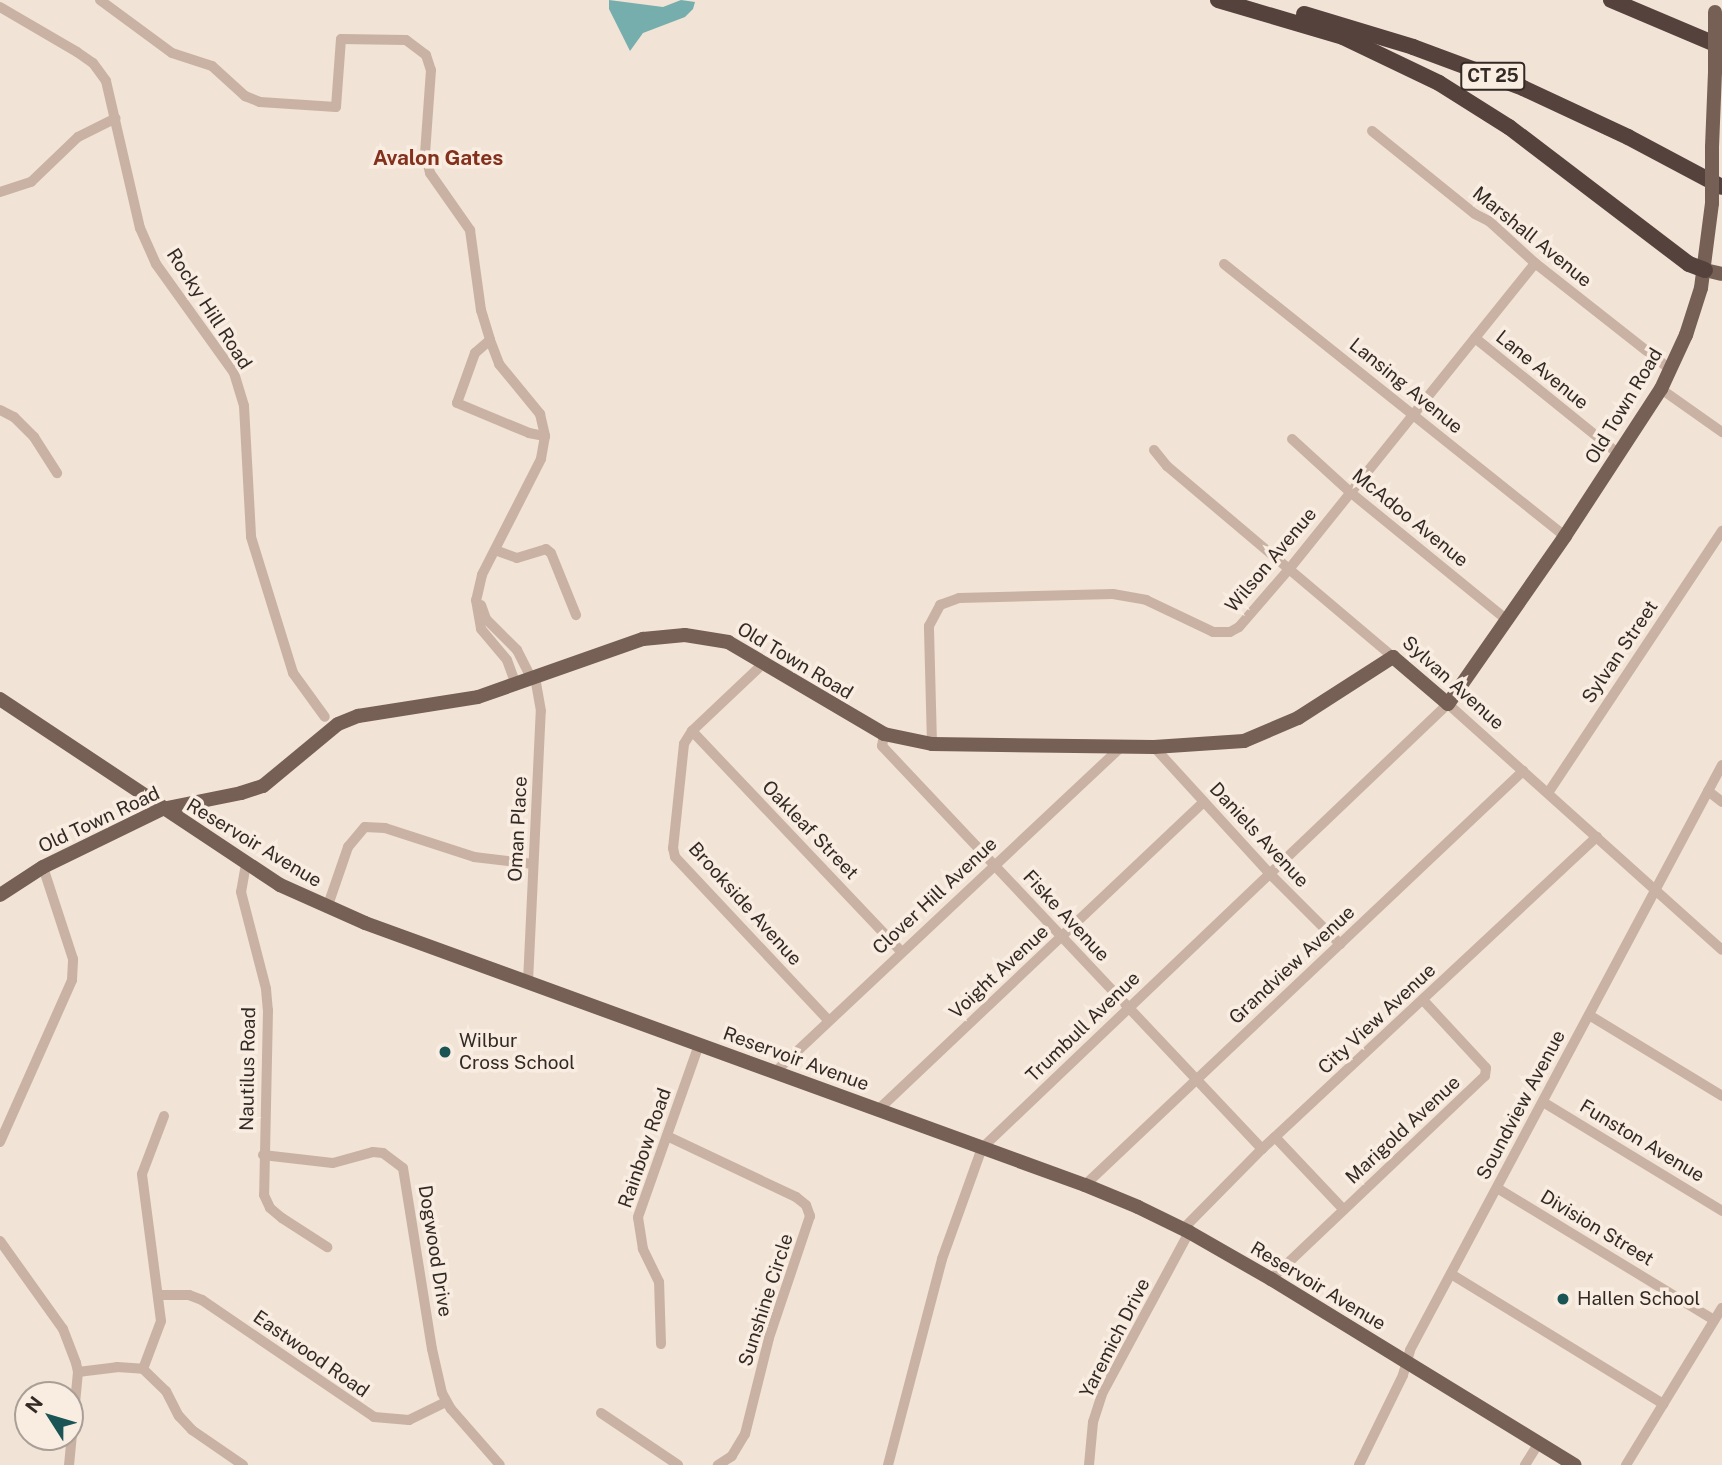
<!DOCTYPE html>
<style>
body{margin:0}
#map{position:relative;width:1722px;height:1465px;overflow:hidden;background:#f1e3d6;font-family:"Public Sans",sans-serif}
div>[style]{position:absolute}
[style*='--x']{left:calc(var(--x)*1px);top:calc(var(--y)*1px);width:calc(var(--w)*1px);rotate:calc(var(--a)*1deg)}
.water>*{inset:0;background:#75aead}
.minor>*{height:10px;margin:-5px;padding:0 5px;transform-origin:5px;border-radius:5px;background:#c9b2a3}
.major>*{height:14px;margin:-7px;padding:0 7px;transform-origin:7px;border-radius:7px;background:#765f55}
.highway>*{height:16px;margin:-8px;padding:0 8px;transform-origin:8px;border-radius:8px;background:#55423c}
.major-bridge>*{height:14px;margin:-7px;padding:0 7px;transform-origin:7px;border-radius:7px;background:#765f55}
.dots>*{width:19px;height:19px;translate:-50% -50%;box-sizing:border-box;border:4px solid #f9ede2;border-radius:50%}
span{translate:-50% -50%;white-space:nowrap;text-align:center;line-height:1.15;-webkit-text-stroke:7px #f9ede2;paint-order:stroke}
.shield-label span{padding:2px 5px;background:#f9ede2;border:2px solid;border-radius:5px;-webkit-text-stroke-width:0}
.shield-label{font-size:18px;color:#332925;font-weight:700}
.street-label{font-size:19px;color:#332925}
.poi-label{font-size:19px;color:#332925}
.left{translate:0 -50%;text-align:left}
.neighbourhood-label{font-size:21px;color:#83301d;font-weight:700}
.north{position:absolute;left:14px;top:1381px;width:70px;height:70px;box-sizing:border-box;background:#f9ede2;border:2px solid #aa9f96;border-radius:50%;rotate:307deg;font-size:19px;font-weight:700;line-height:28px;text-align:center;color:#332925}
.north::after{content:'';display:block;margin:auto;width:24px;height:32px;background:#1a5455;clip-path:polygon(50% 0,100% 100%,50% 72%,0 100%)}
</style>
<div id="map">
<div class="water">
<i style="clip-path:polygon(609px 0,663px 7px,681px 0,695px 2px,693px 9px,685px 17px,643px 33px,630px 51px,609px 9px)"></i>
</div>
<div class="minor">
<i style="--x:100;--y:0;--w:89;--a:36.4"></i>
<i style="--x:172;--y:53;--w:42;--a:18"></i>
<i style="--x:212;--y:66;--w:45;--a:42.3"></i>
<i style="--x:245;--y:96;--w:16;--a:22"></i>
<i style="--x:260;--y:102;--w:76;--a:3.8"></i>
<i style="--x:336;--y:107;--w:68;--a:-85.8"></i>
<i style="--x:341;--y:39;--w:65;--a:0.9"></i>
<i style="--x:406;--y:40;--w:25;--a:37"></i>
<i style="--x:426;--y:55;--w:16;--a:72"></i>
<i style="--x:431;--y:70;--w:84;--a:94.1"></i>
<i style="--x:425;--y:154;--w:20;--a:75"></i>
<i style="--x:430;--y:173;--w:70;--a:54.9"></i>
<i style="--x:470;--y:230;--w:81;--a:82.2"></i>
<i style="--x:481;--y:310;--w:31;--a:73"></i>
<i style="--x:490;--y:340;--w:26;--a:69"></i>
<i style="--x:499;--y:364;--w:65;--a:50.6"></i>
<i style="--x:540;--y:414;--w:23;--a:77"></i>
<i style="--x:545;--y:436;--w:23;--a:100"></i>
<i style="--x:541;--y:459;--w:130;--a:117"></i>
<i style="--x:482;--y:575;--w:26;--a:103"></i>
<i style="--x:476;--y:600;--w:29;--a:80"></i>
<i style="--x:481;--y:629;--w:40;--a:50"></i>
<i style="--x:507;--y:660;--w:27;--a:70"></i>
<i style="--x:0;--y:7;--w:89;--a:30.3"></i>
<i style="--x:77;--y:52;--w:19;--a:35"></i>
<i style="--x:93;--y:63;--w:22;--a:54"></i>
<i style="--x:106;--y:81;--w:151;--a:77"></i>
<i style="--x:140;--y:228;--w:39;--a:66"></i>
<i style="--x:156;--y:264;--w:134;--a:54.4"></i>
<i style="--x:234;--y:373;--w:34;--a:73"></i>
<i style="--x:244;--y:406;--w:131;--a:86.9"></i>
<i style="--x:251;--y:537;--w:142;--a:72.8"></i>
<i style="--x:293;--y:673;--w:54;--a:54"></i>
<i style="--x:1372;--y:131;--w:132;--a:38.9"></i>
<i style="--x:1475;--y:214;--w:16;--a:27"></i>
<i style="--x:1489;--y:221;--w:62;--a:42.4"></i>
<i style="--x:1535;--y:263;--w:173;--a:38.2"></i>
<i style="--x:0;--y:192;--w:33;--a:-18"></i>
<i style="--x:31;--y:182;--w:65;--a:-43.8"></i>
<i style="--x:78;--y:137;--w:42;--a:-26.6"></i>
<i style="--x:1224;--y:264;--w:436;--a:38.6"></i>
<i style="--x:1475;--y:338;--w:186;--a:38.9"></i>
<i style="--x:490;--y:340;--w:20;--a:139"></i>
<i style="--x:475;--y:353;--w:53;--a:109.8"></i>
<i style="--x:457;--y:403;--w:78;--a:22.6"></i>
<i style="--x:529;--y:433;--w:16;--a:11"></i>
<i style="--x:1661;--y:389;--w:75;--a:35.2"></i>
<i style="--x:0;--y:410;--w:16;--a:27"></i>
<i style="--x:14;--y:417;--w:28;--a:45"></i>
<i style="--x:34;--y:437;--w:43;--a:57.4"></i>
<i style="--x:1292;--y:439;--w:79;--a:42.4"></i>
<i style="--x:1350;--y:492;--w:204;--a:39.2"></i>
<i style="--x:1154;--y:450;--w:21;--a:51"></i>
<i style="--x:1167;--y:466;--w:296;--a:40.2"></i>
<i style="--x:495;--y:550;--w:23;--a:20"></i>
<i style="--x:517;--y:558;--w:30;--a:-17"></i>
<i style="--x:546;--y:549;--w:6;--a:39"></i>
<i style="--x:551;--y:553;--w:67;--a:68"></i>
<i style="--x:481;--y:605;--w:15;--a:70"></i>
<i style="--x:486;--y:619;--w:44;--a:45"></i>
<i style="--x:517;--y:650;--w:33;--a:63"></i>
<i style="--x:765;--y:662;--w:100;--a:136.6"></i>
<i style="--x:692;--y:731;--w:15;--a:122"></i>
<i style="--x:684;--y:744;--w:105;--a:96"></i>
<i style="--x:673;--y:848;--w:9;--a:77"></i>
<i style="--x:675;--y:857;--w:224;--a:46.8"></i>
<i style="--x:692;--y:731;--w:305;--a:46.5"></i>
<i style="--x:884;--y:734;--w:12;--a:99"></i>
<i style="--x:882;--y:746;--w:554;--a:46.68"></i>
<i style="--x:932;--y:744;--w:118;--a:-91.5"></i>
<i style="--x:929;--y:626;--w:24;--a:-62"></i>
<i style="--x:940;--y:605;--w:20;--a:-20"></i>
<i style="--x:959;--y:598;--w:154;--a:-1.5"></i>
<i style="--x:1113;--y:594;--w:34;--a:10"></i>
<i style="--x:1146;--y:600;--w:74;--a:25.5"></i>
<i style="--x:1213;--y:632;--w:17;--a:0"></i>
<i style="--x:1230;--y:632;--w:10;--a:-29"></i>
<i style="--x:1239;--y:627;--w:78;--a:-49.2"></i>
<i style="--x:1290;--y:568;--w:391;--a:-51.2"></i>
<i style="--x:1154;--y:747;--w:173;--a:47.6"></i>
<i style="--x:1271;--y:875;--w:98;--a:45"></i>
<i style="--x:1708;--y:791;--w:18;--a:38"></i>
<i style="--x:1548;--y:793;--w:315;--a:-56.4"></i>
<i style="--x:246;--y:864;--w:28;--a:100"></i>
<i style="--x:241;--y:892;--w:100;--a:75.5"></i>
<i style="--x:266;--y:989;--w:21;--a:85"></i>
<i style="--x:268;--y:1010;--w:185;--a:91.2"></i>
<i style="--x:264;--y:1195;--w:14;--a:65"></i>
<i style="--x:270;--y:1208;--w:16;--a:40"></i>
<i style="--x:282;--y:1218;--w:54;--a:32.8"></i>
<i style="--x:327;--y:908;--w:65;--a:-71"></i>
<i style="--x:348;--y:847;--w:26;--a:-50"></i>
<i style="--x:365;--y:827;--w:20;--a:3"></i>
<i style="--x:385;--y:828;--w:94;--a:18"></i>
<i style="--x:474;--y:857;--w:59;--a:6.8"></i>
<i style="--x:528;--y:982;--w:271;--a:-87.3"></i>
<i style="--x:541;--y:711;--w:34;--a:-100"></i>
<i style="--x:1589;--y:1015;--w:156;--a:31.3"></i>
<i style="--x:775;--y:1072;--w:475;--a:-43.2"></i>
<i style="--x:1543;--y:1102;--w:210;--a:31.3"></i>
<i style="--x:879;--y:1109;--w:447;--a:-43.4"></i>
<i style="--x:667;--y:1136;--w:143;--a:25.3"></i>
<i style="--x:796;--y:1197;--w:13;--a:39"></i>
<i style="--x:806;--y:1205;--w:12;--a:70"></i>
<i style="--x:810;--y:1216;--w:129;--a:108.6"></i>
<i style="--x:769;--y:1338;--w:99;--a:104"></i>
<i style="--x:745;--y:1434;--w:26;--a:121"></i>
<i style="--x:732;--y:1456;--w:17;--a:147"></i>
<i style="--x:1275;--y:1137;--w:100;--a:46.6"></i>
<i style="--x:0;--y:1142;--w:177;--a:-66"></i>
<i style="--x:72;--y:980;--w:21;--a:-87"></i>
<i style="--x:73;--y:959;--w:97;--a:-108.1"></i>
<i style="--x:263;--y:1155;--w:70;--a:6.5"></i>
<i style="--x:333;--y:1163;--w:41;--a:-15.4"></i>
<i style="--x:373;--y:1152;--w:10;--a:6"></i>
<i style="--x:383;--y:1153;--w:25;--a:37"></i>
<i style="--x:403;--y:1168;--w:183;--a:80.9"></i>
<i style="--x:432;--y:1349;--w:45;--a:77.2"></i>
<i style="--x:442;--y:1393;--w:18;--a:61"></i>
<i style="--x:451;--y:1409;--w:74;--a:48.8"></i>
<i style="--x:1085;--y:1185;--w:603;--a:-43.39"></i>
<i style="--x:1497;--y:1188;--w:254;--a:31.3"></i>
<i style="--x:1183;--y:1229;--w:112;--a:-45.4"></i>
<i style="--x:1262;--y:1149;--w:458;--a:-43"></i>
<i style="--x:0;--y:1241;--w:108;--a:54.4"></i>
<i style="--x:63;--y:1329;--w:36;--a:69"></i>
<i style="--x:76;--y:1363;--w:9;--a:77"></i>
<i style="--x:78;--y:1372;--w:93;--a:95.5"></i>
<i style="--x:1451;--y:1274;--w:249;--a:31.5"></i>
<i style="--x:1271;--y:1279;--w:295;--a:-43.5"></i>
<i style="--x:1485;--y:1076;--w:8;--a:-83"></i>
<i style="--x:1486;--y:1068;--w:93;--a:-132.8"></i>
<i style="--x:159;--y:1295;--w:30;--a:0"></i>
<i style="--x:189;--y:1295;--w:14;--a:21"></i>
<i style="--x:202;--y:1300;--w:208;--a:34.2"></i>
<i style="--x:374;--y:1417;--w:35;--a:5"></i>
<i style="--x:409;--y:1420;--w:41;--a:-25.9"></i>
<i style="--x:661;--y:1344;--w:62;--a:-91.8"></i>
<i style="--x:659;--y:1282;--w:37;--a:-116"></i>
<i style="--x:643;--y:1249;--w:32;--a:-99"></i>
<i style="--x:638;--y:1217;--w:182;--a:-70.5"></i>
<i style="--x:143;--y:1369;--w:51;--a:-69.4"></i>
<i style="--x:161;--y:1321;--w:148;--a:-97.4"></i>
<i style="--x:142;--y:1174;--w:62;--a:-69.2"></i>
<i style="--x:78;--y:1372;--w:39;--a:-7"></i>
<i style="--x:117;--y:1367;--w:26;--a:4"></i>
<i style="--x:143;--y:1369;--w:32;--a:44"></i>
<i style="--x:166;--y:1391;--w:28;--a:63"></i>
<i style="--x:179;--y:1416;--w:19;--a:47"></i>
<i style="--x:192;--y:1430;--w:62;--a:34.5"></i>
<i style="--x:601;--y:1413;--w:93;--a:34"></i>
<i style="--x:888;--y:1465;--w:213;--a:-75.3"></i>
<i style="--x:942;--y:1259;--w:118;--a:-70.2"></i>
<i style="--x:982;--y:1148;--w:644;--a:-43.62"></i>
<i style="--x:1448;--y:704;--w:368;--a:41.9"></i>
<i style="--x:1089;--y:1465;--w:43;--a:-84.7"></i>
<i style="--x:1093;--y:1422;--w:32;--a:-72"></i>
<i style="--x:1103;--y:1392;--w:182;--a:-61.7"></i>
<i style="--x:1359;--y:1465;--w:100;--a:-63.9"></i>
<i style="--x:1403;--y:1375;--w:26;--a:-74"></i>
<i style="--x:1410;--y:1350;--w:663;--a:-61.93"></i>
<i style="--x:1525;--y:1465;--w:26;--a:-58"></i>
<i style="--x:1626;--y:1465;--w:184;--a:-58.6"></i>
</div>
<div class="major">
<i style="--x:1712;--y:147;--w:76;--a:-87.7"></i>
<i style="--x:1705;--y:270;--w:17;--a:13"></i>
<i style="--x:0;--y:699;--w:336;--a:33.6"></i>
<i style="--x:280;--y:885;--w:93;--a:24.1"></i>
<i style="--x:365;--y:923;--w:766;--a:20"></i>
<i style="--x:1085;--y:1185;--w:57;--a:22.5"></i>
<i style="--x:1138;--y:1207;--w:57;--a:26.1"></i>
<i style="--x:1189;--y:1232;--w:95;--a:29.8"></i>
<i style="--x:1271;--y:1279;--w:356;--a:31.5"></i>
<i style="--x:0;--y:895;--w:51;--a:-33.1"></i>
<i style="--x:43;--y:867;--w:132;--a:-26"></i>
<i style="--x:162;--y:809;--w:81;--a:-11.4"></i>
<i style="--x:241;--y:793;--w:23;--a:-18"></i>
<i style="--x:263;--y:786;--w:97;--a:-39.6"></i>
<i style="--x:338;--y:724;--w:22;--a:-22"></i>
<i style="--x:358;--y:716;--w:121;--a:-9"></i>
<i style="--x:478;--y:697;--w:175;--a:-19.4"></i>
<i style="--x:643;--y:639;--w:42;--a:-5.4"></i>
<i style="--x:685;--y:635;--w:44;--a:9.2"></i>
<i style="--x:728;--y:642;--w:181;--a:30.5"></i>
<i style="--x:884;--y:734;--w:49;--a:11.8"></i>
<i style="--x:932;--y:744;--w:222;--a:0.8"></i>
<i style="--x:1154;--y:747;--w:90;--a:-3.8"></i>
<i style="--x:1244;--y:741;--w:59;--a:-23.1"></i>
<i style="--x:1298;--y:718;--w:113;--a:-32.7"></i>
<i style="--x:1393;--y:657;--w:72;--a:40.5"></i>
<i style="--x:1448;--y:704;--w:205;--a:-55.1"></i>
<i style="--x:1565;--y:536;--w:176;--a:-56.9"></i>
<i style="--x:1661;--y:389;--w:60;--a:-65.2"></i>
<i style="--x:1686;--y:335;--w:49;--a:-72.3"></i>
<i style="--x:1701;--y:288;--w:86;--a:-82.6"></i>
</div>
<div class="highway">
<i style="--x:1218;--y:0;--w:130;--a:16.5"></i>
<i style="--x:1343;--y:37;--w:106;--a:25.6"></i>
<i style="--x:1439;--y:83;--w:83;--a:32.2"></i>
<i style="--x:1509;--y:127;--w:226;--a:37.3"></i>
<i style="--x:1689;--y:264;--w:17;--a:21"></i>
<i style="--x:1611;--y:0;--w:121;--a:22.9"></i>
<i style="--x:1304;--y:14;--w:114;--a:16.8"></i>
<i style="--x:1413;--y:47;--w:117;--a:20.4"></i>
<i style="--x:1523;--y:88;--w:116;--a:25"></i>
<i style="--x:1628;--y:137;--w:106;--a:28"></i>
</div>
<div class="major-bridge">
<i style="--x:1715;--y:71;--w:59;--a:-90"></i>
<i style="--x:1712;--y:147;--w:56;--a:90"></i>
</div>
<div class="dots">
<i style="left:445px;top:1052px;background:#1a5455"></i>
<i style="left:1563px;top:1299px;background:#1a5455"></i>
</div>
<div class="shield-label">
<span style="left:1493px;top:76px">CT 25</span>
</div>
<div class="street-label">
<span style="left:1532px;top:237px;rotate:39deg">Marshall Avenue</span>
<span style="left:209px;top:309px;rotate:57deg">Rocky Hill Road</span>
<span style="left:1542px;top:370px;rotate:39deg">Lane Avenue</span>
<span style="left:1406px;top:386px;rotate:39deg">Lansing Avenue</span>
<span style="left:1624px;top:406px;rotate:-59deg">Old Town Road</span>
<span style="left:1410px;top:518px;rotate:39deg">McAdoo Avenue</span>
<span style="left:1271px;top:560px;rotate:-50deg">Wilson Avenue</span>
<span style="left:1620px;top:652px;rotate:-56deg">Sylvan Street</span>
<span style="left:795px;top:661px;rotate:31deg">Old Town Road</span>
<span style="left:1453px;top:683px;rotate:42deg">Sylvan Avenue</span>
<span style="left:99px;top:820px;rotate:-25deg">Old Town Road</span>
<span style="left:518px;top:829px;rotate:-87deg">Oman Place</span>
<span style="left:810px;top:830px;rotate:46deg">Oakleaf Street</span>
<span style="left:1259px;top:835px;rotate:47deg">Daniels Avenue</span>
<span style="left:254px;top:843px;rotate:31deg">Reservoir Avenue</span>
<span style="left:935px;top:896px;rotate:-43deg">Clover Hill Avenue</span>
<span style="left:745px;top:904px;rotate:48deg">Brookside Avenue</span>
<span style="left:1066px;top:916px;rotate:47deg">Fiske Avenue</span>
<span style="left:1292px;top:965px;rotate:-43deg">Grandview Avenue</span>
<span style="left:999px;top:972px;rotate:-43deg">Voight Avenue</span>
<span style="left:1377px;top:1019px;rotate:-43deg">City View Avenue</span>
<span style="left:1083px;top:1027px;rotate:-44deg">Trumbull Avenue</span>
<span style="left:796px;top:1059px;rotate:20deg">Reservoir Avenue</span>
<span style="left:248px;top:1069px;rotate:-89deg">Nautilus Road</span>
<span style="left:1521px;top:1105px;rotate:-62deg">Soundview Avenue</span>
<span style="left:1403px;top:1130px;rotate:-43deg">Marigold Avenue</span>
<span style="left:1642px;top:1141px;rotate:31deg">Funston Avenue</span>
<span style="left:645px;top:1148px;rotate:-71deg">Rainbow Road</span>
<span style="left:1597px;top:1228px;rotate:31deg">Division Street</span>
<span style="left:435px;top:1251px;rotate:81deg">Dogwood Drive</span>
<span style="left:1318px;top:1286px;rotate:31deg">Reservoir Avenue</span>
<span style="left:766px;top:1300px;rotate:-72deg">Sunshine Circle</span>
<span style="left:1115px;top:1338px;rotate:-63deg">Yaremich Drive</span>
<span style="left:311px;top:1354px;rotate:35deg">Eastwood Road</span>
</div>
<div class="poi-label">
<span class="left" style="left:459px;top:1052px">Wilbur<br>Cross School</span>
<span class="left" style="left:1577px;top:1299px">Hallen School</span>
</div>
<div class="neighbourhood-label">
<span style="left:438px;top:158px">Avalon Gates</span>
</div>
<div class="north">N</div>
</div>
